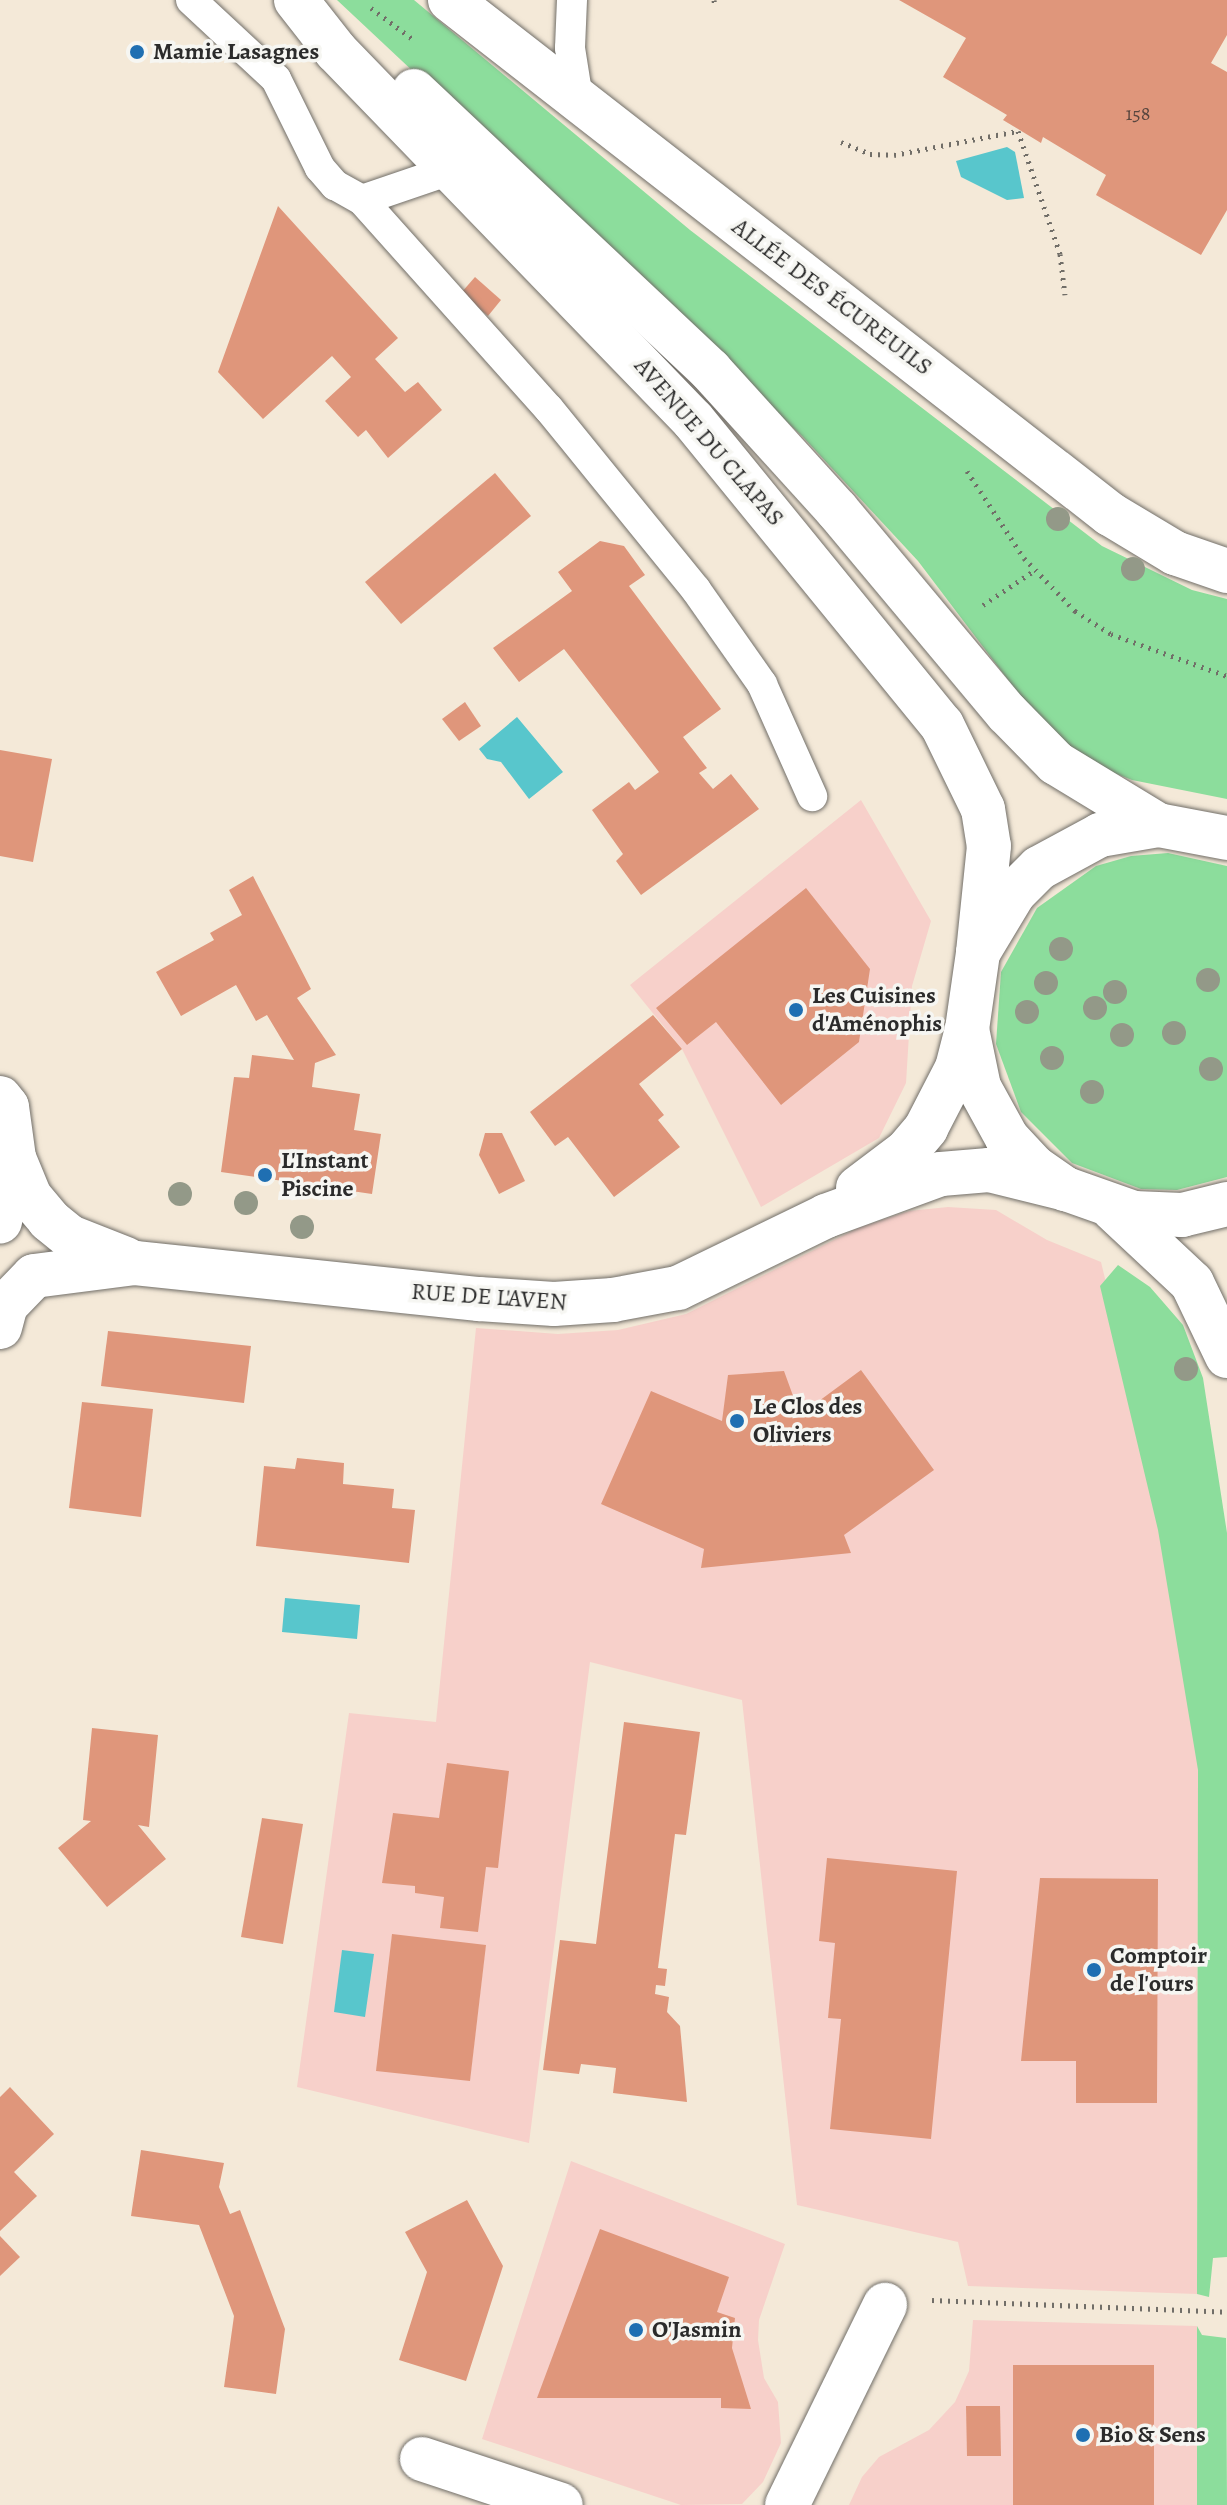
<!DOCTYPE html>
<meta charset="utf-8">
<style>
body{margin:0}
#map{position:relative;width:1227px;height:2505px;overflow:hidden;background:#f4e9d8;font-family:Alegreya,serif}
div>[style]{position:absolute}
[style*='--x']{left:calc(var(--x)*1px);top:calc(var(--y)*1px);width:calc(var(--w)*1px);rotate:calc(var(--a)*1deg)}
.built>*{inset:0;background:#f7d0ca}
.green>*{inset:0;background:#8cdd9c}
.water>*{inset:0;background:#58c6cc}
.building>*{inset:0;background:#df967b}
.path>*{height:5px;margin-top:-2.5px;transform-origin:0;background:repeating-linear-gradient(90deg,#716e68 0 2px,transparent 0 8px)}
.roads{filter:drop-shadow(0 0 2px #716e68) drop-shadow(0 0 2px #716e68)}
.service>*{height:30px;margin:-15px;padding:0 15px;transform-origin:15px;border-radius:15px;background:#fff}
.minor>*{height:44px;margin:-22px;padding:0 22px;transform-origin:22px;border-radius:22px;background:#fff}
.secondary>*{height:44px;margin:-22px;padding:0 22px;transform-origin:22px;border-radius:22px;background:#fff}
.trees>*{width:24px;height:24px;margin:-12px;border-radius:50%;background:#939988}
.dots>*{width:22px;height:22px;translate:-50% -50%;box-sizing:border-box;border:4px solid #f6f6f2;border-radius:50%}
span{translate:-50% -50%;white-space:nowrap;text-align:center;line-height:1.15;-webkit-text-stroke:7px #f6f6f2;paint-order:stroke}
.number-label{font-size:20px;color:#58463f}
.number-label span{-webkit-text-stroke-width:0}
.poi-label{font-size:24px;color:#2b2b2b;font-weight:700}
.left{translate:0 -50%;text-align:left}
.street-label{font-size:24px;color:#2b2b2b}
</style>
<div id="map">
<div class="built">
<i style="clip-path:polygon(861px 800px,931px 921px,912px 986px,906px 1083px,879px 1138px,761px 1207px,682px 1049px,630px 985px)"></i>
<i style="clip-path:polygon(948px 1207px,996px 1210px,1047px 1240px,1101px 1262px,1183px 1601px,1217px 1820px,1198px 1815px,1197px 2294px,968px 2286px,958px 2242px,797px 2205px,742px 1700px,590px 1662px,529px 2143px,297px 2087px,349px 1713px,436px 1722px,476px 1328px,558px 1334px,618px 1330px,686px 1314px,858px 1228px,909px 1211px)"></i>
<i style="clip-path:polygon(571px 2161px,785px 2244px,759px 2320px,758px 2340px,764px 2378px,778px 2402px,781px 2443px,763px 2482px,742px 2504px,681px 2505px,482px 2439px)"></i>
<i style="clip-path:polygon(973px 2320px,1197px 2326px,1197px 2505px,849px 2505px,862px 2477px,879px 2457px,929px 2430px,955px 2402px,969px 2371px)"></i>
</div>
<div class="green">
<i style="clip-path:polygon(337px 0,414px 0,690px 230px,1102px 546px,1192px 590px,1227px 599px,1227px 799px,1132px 780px,1094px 765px,1052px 738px,918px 561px,802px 436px)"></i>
<i style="clip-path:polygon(1168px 853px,1227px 866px,1227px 1177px,1177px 1190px,1141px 1189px,1072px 1163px,1021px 1112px,996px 1044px,1001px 972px,1037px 908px,1096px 866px,1131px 856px)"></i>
<i style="clip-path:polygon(1118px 1265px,1150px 1287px,1183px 1325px,1203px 1378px,1227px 1533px,1227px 2257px,1213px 2258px,1209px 2297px,1197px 2294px,1198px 1770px,1158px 1530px,1100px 1286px)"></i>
<i style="clip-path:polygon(1197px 2326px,1202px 2335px,1226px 2338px,1227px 2505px,1197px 2505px)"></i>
</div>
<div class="water">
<i style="clip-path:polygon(1007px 147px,1015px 152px,1024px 198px,1007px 200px,961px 177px,956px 161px)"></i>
<i style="clip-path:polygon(517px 717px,563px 772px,529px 799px,501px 762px,487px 759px,479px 749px)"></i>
<i style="clip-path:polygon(285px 1598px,360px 1605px,357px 1639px,282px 1632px)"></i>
<i style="clip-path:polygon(342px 1950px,374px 1954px,365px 2017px,334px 2012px)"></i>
</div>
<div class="building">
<i style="clip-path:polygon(899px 0,1227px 0,1227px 35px,1211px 63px,1227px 72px,1227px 210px,1201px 255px,1096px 195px,1106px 175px,1043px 137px,1041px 143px,1003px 120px,1007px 115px,943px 77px,966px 38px)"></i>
<i style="clip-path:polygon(278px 206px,398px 338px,375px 359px,405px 392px,418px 382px,442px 410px,388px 458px,366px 430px,358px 437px,325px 401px,351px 377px,332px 356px,263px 419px,218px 372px)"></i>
<i style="clip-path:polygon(475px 277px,501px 300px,488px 316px,461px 293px)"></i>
<i style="clip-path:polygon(495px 473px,531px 516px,401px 624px,365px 582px)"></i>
<i style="clip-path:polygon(600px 541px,624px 546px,645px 575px,629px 586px,721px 709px,683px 737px,707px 768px,699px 773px,713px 789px,731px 774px,759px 809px,641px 895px,616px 861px,623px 854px,592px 810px,629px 782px,635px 790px,659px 772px,564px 649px,519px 682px,493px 648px,572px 591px,558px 572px)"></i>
<i style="clip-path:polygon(465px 702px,481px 726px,459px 741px,442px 719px)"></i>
<i style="clip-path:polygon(0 750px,52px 759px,33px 862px,0 856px)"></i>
<i style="clip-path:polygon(253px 876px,311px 989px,297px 998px,336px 1055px,315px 1063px,312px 1087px,360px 1094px,354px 1130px,381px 1134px,372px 1194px,221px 1172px,234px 1077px,249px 1078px,252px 1055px,294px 1060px,267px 1015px,256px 1021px,236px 985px,181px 1016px,156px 972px,214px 940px,210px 933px,242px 915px,229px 890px)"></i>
<i style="clip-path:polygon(806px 888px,870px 969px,859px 1042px,781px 1105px,716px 1022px,687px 1045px,656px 1008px)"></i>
<i style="clip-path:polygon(653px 1015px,682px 1049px,639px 1084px,664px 1115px,658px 1120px,680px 1147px,614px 1197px,568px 1137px,555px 1146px,530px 1112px)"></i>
<i style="clip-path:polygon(485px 1133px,502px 1133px,525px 1181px,499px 1194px,479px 1155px)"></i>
<i style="clip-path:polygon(108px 1331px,251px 1346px,244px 1403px,101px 1386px)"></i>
<i style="clip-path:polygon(861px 1370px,934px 1470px,844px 1535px,851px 1553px,701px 1568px,704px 1549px,601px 1504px,651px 1391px,722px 1421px,728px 1375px,784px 1371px,800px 1415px)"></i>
<i style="clip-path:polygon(82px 1402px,153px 1409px,141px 1517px,69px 1508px)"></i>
<i style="clip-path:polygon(297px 1458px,344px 1463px,343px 1484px,394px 1489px,392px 1508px,415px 1510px,409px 1563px,256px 1546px,264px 1466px,295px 1469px)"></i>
<i style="clip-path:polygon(624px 1722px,700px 1732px,686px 1835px,675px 1834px,658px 1968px,667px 1969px,665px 1986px,656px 1985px,655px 1994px,669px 1997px,667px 2012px,680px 2026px,687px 2102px,613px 2093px,616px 2068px,581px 2064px,579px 2074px,543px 2070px,560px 1940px,596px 1944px)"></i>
<i style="clip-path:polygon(92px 1728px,158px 1735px,149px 1827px,138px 1825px,166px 1859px,107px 1907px,58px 1848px,91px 1821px,83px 1820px)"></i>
<i style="clip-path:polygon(447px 1763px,509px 1771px,498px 1868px,486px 1867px,478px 1932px,440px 1928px,444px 1897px,415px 1893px,415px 1886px,382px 1883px,393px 1813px,439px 1818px)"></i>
<i style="clip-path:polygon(262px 1818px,303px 1824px,283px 1944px,241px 1937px)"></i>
<i style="clip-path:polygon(827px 1858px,957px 1871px,931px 2139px,830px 2129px,841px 2019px,828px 2018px,835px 1943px,819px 1941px)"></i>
<i style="clip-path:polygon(1040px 1878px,1158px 1879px,1157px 2103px,1076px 2103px,1076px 2061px,1021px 2061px)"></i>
<i style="clip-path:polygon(392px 1934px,486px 1945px,470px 2081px,376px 2071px)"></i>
<i style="clip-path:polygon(10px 2087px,54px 2134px,14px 2172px,37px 2196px,0 2231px,0 2097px)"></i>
<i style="clip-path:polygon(141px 2150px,224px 2163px,219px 2187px,230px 2214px,240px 2210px,285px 2329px,276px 2394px,224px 2387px,234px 2316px,199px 2225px,131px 2216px)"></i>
<i style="clip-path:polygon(467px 2200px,503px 2266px,466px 2381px,399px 2360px,427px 2272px,405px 2232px)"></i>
<i style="clip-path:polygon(600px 2229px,729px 2277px,717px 2312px,735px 2318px,732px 2348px,751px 2409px,721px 2408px,721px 2398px,537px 2398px)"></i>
<i style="clip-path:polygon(0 2236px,20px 2257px,0 2276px)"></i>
<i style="clip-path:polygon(1013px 2365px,1154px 2365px,1154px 2505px,1013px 2505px)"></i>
<i style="clip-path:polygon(966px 2406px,1000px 2406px,1001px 2456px,967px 2456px)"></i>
</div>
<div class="path">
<i style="--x:714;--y:0;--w:7;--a:82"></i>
<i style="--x:371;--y:8;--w:54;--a:36.7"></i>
<i style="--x:841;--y:142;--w:31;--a:22"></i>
<i style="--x:870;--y:154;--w:24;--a:2"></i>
<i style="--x:894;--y:155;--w:126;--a:-11"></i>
<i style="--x:1018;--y:131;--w:130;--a:71.1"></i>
<i style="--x:1060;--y:254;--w:41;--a:83"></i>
<i style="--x:967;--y:471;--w:104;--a:56.8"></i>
<i style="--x:1024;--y:558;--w:74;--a:46.1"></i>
<i style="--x:1075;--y:611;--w:43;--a:32.6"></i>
<i style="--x:1111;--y:634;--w:123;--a:19.9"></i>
<i style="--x:983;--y:605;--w:63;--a:-33.9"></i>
<i style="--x:932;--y:2300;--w:295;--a:2.3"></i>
</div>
<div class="roads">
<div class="service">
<i style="--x:191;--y:0;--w:116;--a:42.9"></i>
<i style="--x:276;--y:79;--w:99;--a:63.7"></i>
<i style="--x:320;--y:168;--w:23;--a:49"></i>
<i style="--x:335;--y:185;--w:31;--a:29"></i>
<i style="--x:362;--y:200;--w:96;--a:-18.8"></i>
<i style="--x:572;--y:0;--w:48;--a:92.4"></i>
<i style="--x:570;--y:48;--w:58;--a:81"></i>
<i style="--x:362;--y:200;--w:280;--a:48.2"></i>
<i style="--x:549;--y:409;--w:233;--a:50.9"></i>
<i style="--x:696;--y:590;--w:115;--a:54.9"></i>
<i style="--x:762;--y:684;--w:123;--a:65.9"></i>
</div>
<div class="minor">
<i style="--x:450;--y:0;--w:837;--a:37.91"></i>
<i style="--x:1110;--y:514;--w:76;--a:31"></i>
<i style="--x:1175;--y:553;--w:55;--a:19.1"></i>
<i style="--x:0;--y:1098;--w:11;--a:52"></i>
<i style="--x:7;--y:1107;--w:51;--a:82.2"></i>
<i style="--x:14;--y:1158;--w:65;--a:102.5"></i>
<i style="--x:14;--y:1158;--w:42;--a:67.7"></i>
<i style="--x:30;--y:1197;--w:30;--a:50"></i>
<i style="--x:49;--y:1220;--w:27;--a:39"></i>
<i style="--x:70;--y:1237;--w:60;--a:21.4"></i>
<i style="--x:858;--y:1188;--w:61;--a:-37.1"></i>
<i style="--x:907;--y:1151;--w:30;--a:-50"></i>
<i style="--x:926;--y:1128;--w:68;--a:-62.7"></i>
<i style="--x:957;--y:1068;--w:40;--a:-75.6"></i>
<i style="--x:0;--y:1327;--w:23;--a:-75"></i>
<i style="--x:6;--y:1305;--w:40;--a:-46"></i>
<i style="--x:34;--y:1276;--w:102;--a:-7.3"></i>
<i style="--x:135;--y:1263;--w:346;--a:6"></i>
<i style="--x:479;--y:1299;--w:75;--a:3.8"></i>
<i style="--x:554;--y:1304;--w:59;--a:-3.9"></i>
<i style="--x:613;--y:1300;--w:66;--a:-10.5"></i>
<i style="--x:678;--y:1288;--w:165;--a:-25.9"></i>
<i style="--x:826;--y:1216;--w:122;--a:-20.1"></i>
<i style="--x:941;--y:1174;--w:48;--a:-4.8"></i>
<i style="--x:989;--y:1170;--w:79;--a:13.9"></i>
<i style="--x:422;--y:2459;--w:146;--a:18.3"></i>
<i style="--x:787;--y:2505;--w:223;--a:-63.9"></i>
</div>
<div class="secondary">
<i style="--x:296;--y:0;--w:65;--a:51.9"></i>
<i style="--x:336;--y:51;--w:513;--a:45.95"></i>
<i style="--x:693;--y:420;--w:394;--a:50.8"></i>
<i style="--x:942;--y:725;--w:93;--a:64"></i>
<i style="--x:983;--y:809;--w:37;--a:81"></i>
<i style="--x:989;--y:846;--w:108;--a:95.9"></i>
<i style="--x:414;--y:91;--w:407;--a:43.3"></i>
<i style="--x:710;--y:370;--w:189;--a:47.8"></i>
<i style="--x:837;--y:510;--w:265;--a:50.1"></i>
<i style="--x:1007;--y:713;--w:70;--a:45.6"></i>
<i style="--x:1056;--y:763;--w:119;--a:31.3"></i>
<i style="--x:1227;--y:838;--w:70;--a:-169.3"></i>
<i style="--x:1158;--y:825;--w:59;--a:170.2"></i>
<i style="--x:1100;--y:835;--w:69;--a:151.6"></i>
<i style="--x:1039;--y:868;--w:35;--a:135"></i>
<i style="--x:1014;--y:893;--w:70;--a:121"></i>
<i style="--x:978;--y:953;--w:77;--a:98.2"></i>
<i style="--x:967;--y:1029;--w:59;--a:78.3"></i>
<i style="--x:979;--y:1087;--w:58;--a:61.2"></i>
<i style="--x:1007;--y:1138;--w:40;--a:47"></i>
<i style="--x:1034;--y:1167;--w:39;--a:35"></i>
<i style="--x:1066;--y:1189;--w:72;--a:19.4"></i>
<i style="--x:1134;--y:1213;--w:48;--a:2.4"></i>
<i style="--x:1182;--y:1215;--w:46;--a:-13.7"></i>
<i style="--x:1113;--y:1209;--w:108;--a:43.1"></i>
<i style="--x:1192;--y:1283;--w:81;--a:64.4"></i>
</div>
</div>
<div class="trees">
<i style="left:1058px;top:519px"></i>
<i style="left:1133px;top:569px"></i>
<i style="left:1061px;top:949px"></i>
<i style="left:1208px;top:980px"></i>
<i style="left:1046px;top:983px"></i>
<i style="left:1115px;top:992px"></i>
<i style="left:1095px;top:1008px"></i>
<i style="left:1027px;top:1012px"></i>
<i style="left:1174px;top:1033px"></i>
<i style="left:1122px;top:1035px"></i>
<i style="left:1052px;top:1058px"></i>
<i style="left:1211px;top:1069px"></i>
<i style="left:1092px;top:1092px"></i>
<i style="left:180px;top:1194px"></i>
<i style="left:246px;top:1203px"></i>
<i style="left:302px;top:1227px"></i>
<i style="left:1186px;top:1369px"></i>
</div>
<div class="dots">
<i style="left:137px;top:52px;background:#1f6fb2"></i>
<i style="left:796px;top:1010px;background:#1f6fb2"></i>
<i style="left:265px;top:1175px;background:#1f6fb2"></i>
<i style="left:737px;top:1421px;background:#1f6fb2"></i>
<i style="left:1094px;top:1970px;background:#1f6fb2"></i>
<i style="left:636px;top:2330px;background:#1f6fb2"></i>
<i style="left:1083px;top:2435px;background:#1f6fb2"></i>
</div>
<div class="number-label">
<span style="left:1138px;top:113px">158</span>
</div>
<div class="poi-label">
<span class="left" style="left:153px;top:52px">Mamie Lasagnes</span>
<span class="left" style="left:812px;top:1010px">Les Cuisines<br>d'Aménophis</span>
<span class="left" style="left:281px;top:1175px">L'Instant<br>Piscine</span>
<span class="left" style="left:753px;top:1421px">Le Clos des<br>Oliviers</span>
<span class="left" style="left:1110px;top:1970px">Comptoir<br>de l'ours</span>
<span class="left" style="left:652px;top:2330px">O'Jasmin</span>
<span class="left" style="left:1099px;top:2435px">Bio &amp; Sens</span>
</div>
<div class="street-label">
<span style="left:832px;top:297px;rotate:37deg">ALLÉE DES ÉCUREUILS</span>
<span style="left:709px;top:442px;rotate:49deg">AVENUE DU CLAPAS</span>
<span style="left:489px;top:1297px;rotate:4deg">RUE DE L'AVEN</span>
</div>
</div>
